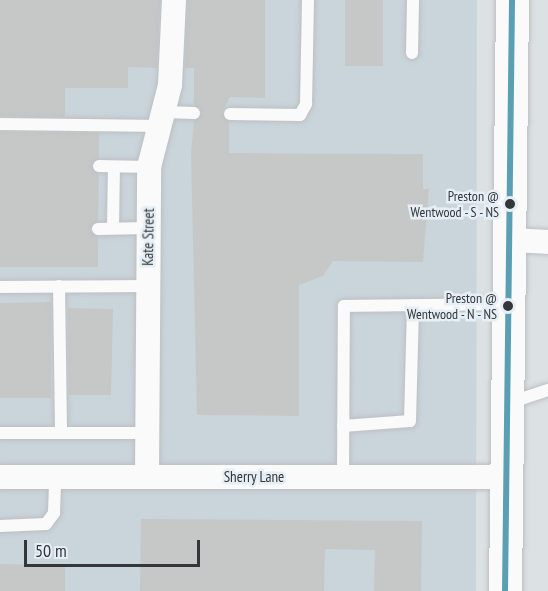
<!DOCTYPE html>
<style>
body{margin:0}
#map{position:relative;width:548px;height:591px;overflow:hidden;background:#dce1e4;font-family:"PT Sans Narrow",sans-serif}
div>[style]{position:absolute}
[style*='--x']{left:calc(var(--x)*1px);top:calc(var(--y)*1px);width:calc(var(--w)*1px);rotate:calc(var(--a)*1deg)}
.built>*{inset:0;background:#cad4db}
.building>*{inset:0;background:#c6c8c8}
.roads{filter:drop-shadow(0 0 2px #bcbfc1) drop-shadow(0 0 2px #bcbfc1)}
.service>*{height:12px;margin:-6px;padding:0 6px;transform-origin:6px;border-radius:6px;background:#fafafb}
.minor>*{height:24px;margin:-12px;padding:0 12px;transform-origin:12px;border-radius:12px;background:#fafafb}
.secondary>*{height:33px;margin:-16.5px;padding:0 16.5px;transform-origin:16.5px;border-radius:16.5px;background:#fafafb}
.bus-1>*{height:6px;margin:-3px;padding:0 3px;transform-origin:3px;border-radius:3px;background:#5a9fb3}
.dots>*{width:16px;height:16px;translate:-50% -50%;box-sizing:border-box;border:3px solid #e6eff5;border-radius:50%}
span{translate:-50% -50%;white-space:nowrap;text-align:center;line-height:1.15;-webkit-text-stroke:5px #e6eff5;paint-order:stroke}
.bus-label{font-size:14px;color:#34373a}
.right{translate:-100% -50%;text-align:right}
.street-label{font-size:15px;color:#34373a}
.scale{position:absolute;left:24px;top:540px;width:176px;height:27px;box-sizing:border-box;border:3px solid #34373a;border-top:0;padding-left:8px;font-size:18px;line-height:21px;white-space:nowrap;color:#34373a;-webkit-text-stroke:4px #e6eff5;paint-order:stroke}
</style>
<div id="map">
<div class="built">
<i style="clip-path:polygon(0 0,477px 0,476px 591px,0 591px)"></i>
</div>
<div class="building">
<i style="clip-path:polygon(0 0,160px 0,157px 68px,128px 67px,128px 88px,65px 88px,65px 117px,0 116px)"></i>
<i style="clip-path:polygon(188px 0,265px 0,265px 98px,230px 97px,222px 113px,229px 122px,229px 153px,423px 154px,423px 189px,429px 189px,423px 262px,333px 261px,323px 276px,299px 285px,299px 416px,197px 415px,191px 153px,194px 121px,202px 113px,194px 105px,194px 68px,185px 68px)"></i>
<i style="clip-path:polygon(345px 0,383px 0,383px 66px,345px 66px)"></i>
<i style="clip-path:polygon(0 132px,99px 133px,99px 158px,91px 166px,99px 174px,98px 221px,90px 229px,98px 237px,98px 267px,0 267px)"></i>
<i style="clip-path:polygon(51px 302px,51px 398px,0 398px,0 303px)"></i>
<i style="clip-path:polygon(68px 308px,113px 309px,111px 395px,69px 395px)"></i>
<i style="clip-path:polygon(141px 519px,422px 521px,421px 591px,374px 591px,375px 550px,325px 549px,324px 591px,140px 591px)"></i>
<i style="clip-path:polygon(0 564px,65px 565px,65px 591px,0 591px)"></i>
</div>
<div class="roads">
<div class="service">
<i style="--x:412;--y:53;--w:53;--a:-88.9"></i>
<i style="--x:165;--y:112;--w:29;--a:2"></i>
<i style="--x:230;--y:114;--w:70;--a:0.8"></i>
<i style="--x:300;--y:115;--w:13;--a:-61"></i>
<i style="--x:306;--y:104;--w:104;--a:-88.9"></i>
<i style="--x:0;--y:124;--w:162;--a:0.7"></i>
<i style="--x:99;--y:166;--w:50;--a:1.1"></i>
<i style="--x:113;--y:228;--w:61;--a:-89.1"></i>
<i style="--x:98;--y:229;--w:50;--a:-1.1"></i>
<i style="--x:59;--y:286;--w:147;--a:89.2"></i>
<i style="--x:0;--y:287;--w:148;--a:-0.4"></i>
<i style="--x:509;--y:403;--w:41;--a:-18.4"></i>
<i style="--x:343;--y:426;--w:67;--a:-4.3"></i>
<i style="--x:410;--y:421;--w:116;--a:-88.5"></i>
<i style="--x:0;--y:433;--w:147;--a:0"></i>
<i style="--x:343;--y:477;--w:171;--a:-89.7"></i>
<i style="--x:344;--y:306;--w:164;--a:-0.7"></i>
<i style="--x:0;--y:526;--w:46;--a:-2.5"></i>
<i style="--x:46;--y:524;--w:14;--a:-54"></i>
<i style="--x:54;--y:513;--w:36;--a:-88"></i>
</div>
<div class="minor">
<i style="--x:511;--y:240;--w:37;--a:3"></i>
<i style="--x:0;--y:477;--w:507;--a:0"></i>
<i style="--x:147;--y:477;--w:310;--a:-89.6"></i>
<i style="--x:149;--y:167;--w:85;--a:-75.6"></i>
<i style="--x:170;--y:85;--w:85;--a:-87.3"></i>
</div>
<div class="secondary">
<i style="--x:505;--y:591;--w:591;--a:-89.32"></i>
</div>
</div>
<div class="bus-1">
<i style="--x:505;--y:591;--w:591;--a:-89.32"></i>
</div>
<div class="dots">
<i style="left:510px;top:204px;background:#34373a"></i>
<i style="left:508px;top:306px;background:#34373a"></i>
</div>
<div class="bus-label">
<span class="right" style="left:499px;top:204px">Preston @<br>Wentwood - S - NS</span>
<span class="right" style="left:497px;top:306px">Preston @<br>Wentwood - N - NS</span>
</div>
<div class="street-label">
<span style="left:148px;top:237px;rotate:-89deg">Kate Street</span>
<span style="left:254px;top:477px">Sherry Lane</span>
</div>
<div class="scale">50 m</div>
</div>
